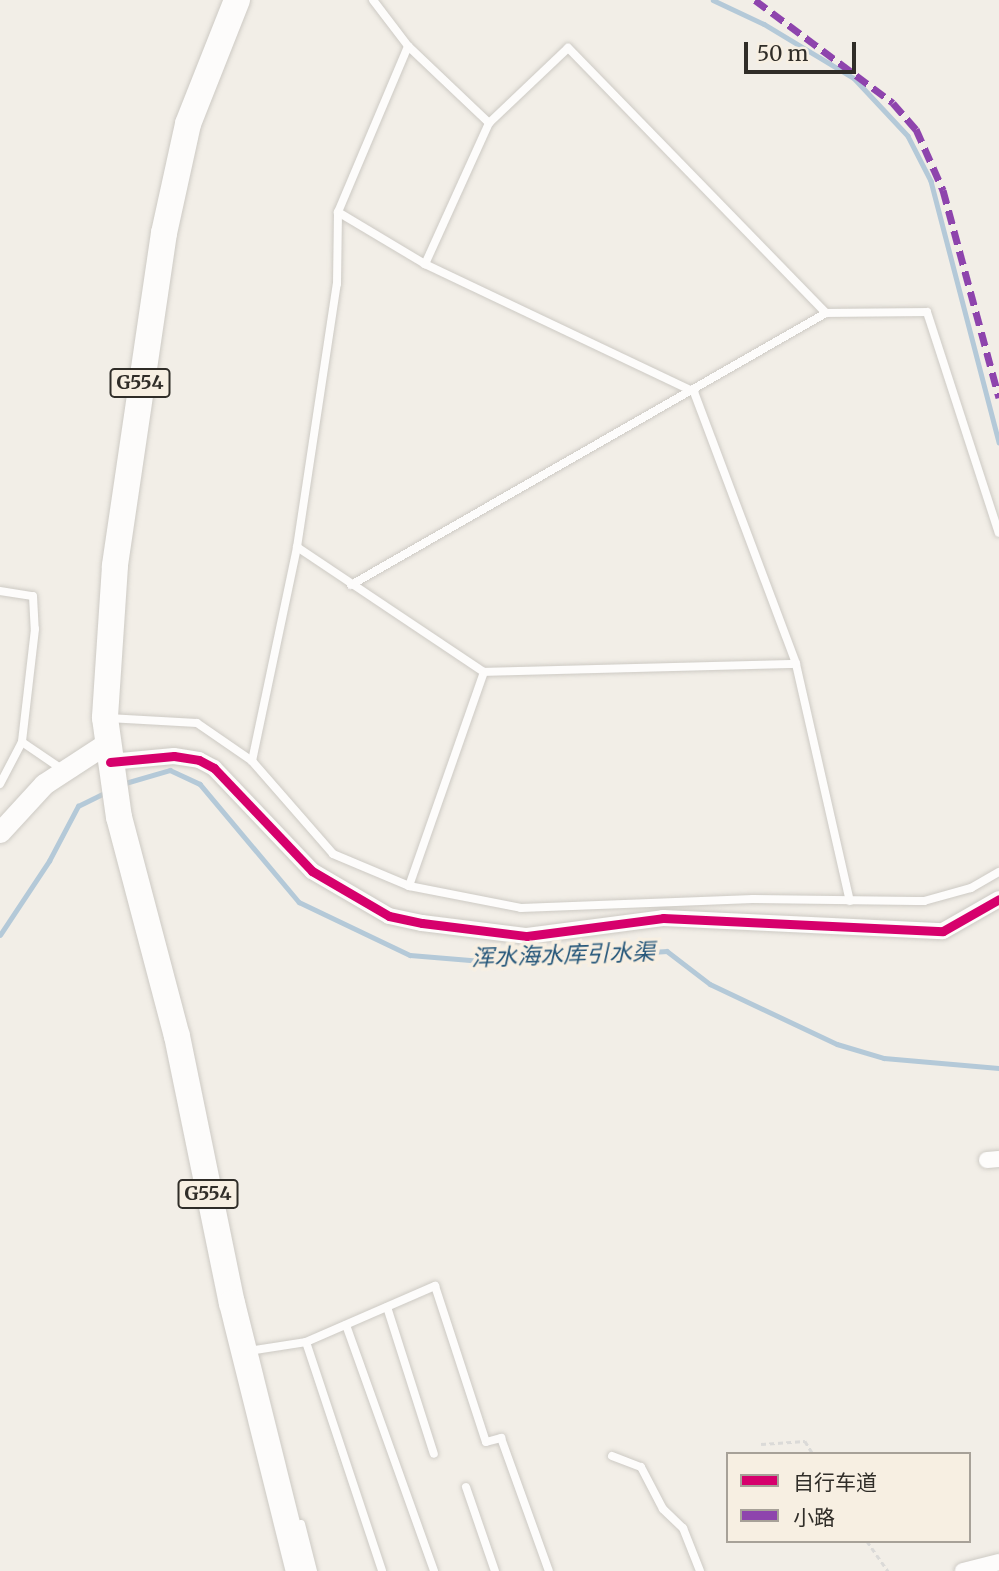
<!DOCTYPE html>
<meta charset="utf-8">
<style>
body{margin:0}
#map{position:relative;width:999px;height:1571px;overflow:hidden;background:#f2eee7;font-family:Merriweather,"Noto Sans SC",serif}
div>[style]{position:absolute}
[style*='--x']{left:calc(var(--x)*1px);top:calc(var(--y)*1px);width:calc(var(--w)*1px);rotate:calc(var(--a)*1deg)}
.stream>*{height:4.5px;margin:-2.25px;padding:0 2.25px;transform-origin:2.25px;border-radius:2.25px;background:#b4c9d8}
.path>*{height:2.5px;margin-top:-1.25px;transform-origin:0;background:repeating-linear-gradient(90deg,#dbdad8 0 5px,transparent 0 8.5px)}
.roads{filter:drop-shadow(0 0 2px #cdcac4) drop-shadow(0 0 2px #cdcac4)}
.service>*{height:8px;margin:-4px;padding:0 4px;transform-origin:4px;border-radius:4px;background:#fdfcfb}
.minor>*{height:16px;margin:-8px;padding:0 8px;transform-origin:8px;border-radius:8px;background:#fdfcfb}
.secondary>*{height:21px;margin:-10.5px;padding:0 10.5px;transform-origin:10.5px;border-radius:10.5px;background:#fdfcfb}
.trunk>*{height:26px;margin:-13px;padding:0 13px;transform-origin:13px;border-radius:13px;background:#fdfcfb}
.quiet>*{height:7px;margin-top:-3.5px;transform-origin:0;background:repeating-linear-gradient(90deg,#8e44ad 0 14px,transparent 0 21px)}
.cycleway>*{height:9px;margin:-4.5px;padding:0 4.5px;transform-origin:4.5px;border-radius:4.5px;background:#d6006c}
span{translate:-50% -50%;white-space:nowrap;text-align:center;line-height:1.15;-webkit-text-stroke:7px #f7efe2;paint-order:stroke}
.shield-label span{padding:2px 5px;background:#f7efe2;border:2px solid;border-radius:5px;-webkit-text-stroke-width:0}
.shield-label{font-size:19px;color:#302d28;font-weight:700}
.water-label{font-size:23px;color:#26577a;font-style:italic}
.legend{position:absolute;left:726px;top:1452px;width:245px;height:91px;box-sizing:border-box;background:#f7efe2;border:2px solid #a7a198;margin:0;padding:9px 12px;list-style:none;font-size:21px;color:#302d28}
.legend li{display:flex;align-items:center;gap:14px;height:35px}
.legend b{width:35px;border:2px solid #a7a198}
.scale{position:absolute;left:744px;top:42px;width:112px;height:32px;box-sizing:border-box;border:4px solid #302d28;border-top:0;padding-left:9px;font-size:21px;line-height:24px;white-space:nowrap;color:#302d28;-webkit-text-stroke:5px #f7efe2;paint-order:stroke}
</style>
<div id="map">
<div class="stream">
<i style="--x:713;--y:0;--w:56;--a:25.2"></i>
<i style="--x:764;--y:24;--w:105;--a:31"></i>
<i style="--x:854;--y:78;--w:79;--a:47"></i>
<i style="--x:908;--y:136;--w:51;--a:62.9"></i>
<i style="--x:931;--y:181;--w:270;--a:75.4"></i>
<i style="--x:122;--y:784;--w:50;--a:-16.3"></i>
<i style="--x:170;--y:770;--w:33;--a:25"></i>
<i style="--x:200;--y:784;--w:154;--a:50"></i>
<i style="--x:299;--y:902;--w:123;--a:25.5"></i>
<i style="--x:410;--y:955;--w:84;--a:4.8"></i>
<i style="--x:494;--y:962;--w:173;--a:-3.6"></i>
<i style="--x:667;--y:951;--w:54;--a:37.5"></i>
<i style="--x:710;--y:984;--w:140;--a:25.3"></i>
<i style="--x:837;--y:1044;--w:49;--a:16.6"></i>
<i style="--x:884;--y:1058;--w:115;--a:5"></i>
<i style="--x:0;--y:935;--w:89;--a:-56.5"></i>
<i style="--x:49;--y:861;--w:62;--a:-62.2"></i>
<i style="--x:78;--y:806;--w:30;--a:-26"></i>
</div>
<div class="path">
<i style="--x:761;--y:1444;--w:44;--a:-3.9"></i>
<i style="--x:805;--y:1441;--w:15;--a:58"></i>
<i style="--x:867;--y:1541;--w:37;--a:55"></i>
</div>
<div class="roads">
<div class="service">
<i style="--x:373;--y:0;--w:58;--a:52.7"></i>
<i style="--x:408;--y:46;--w:112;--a:43.5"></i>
<i style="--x:338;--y:212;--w:101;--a:30.9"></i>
<i style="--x:425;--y:264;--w:298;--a:25.4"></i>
<i style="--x:694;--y:392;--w:290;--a:69.4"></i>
<i style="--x:796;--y:664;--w:243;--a:77.2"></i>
<i style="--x:826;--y:313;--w:101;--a:-0.6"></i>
<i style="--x:927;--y:312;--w:232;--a:72"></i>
<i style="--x:297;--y:547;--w:225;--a:33.8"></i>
<i style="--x:351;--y:585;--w:547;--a:-29.8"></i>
<i style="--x:826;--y:313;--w:370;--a:-134.2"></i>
<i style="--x:568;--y:48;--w:109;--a:136.5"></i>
<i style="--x:489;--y:123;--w:155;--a:114.4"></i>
<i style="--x:0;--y:591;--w:33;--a:9"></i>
<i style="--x:33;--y:596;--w:33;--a:87"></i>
<i style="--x:35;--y:629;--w:114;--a:96.6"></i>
<i style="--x:108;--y:718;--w:89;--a:3.2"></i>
<i style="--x:197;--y:723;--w:67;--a:34.6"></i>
<i style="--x:252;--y:761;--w:123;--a:48.9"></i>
<i style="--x:333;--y:854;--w:82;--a:22.8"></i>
<i style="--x:409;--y:886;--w:114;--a:11.1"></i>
<i style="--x:521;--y:908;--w:232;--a:-2.2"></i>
<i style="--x:753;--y:899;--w:171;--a:0.7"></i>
<i style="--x:924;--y:901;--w:49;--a:-15.5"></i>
<i style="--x:971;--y:888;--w:32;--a:-30"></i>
<i style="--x:252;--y:761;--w:219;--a:-78.1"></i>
<i style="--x:297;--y:547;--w:266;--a:-81.4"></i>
<i style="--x:337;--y:284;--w:72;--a:-89.2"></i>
<i style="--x:338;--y:212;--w:180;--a:-67.1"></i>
<i style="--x:0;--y:784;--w:47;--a:-62.4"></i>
<i style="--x:22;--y:742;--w:50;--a:34.3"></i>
<i style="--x:409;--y:886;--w:227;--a:-70.7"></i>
<i style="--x:484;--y:672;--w:312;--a:-1.5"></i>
<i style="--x:387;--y:1307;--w:154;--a:72.3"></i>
<i style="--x:346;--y:1325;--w:261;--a:70.3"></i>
<i style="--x:306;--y:1342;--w:241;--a:71.6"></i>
<i style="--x:255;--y:1350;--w:52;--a:-8.9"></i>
<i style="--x:306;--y:1342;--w:141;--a:-23.5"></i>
<i style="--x:435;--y:1286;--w:164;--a:71.9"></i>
<i style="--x:486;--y:1442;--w:16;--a:-15"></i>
<i style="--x:501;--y:1438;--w:141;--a:70.2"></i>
<i style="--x:612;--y:1456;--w:31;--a:21"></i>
<i style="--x:641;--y:1467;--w:47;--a:62.4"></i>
<i style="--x:663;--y:1509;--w:28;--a:44"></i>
<i style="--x:683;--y:1528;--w:46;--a:68.4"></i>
<i style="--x:466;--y:1487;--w:89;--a:71"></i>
<i style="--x:301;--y:1524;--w:49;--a:75.7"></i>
</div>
<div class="minor">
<i style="--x:110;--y:762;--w:64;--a:-5.4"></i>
<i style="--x:174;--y:756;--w:25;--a:9"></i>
<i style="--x:199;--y:760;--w:17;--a:28"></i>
<i style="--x:214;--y:768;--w:142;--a:46.4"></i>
<i style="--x:312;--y:871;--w:89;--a:30.3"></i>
<i style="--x:389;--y:916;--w:34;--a:12"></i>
<i style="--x:422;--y:923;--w:106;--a:7.1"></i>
<i style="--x:527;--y:936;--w:137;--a:-7.5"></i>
<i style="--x:663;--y:918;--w:280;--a:2.7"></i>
<i style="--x:943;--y:931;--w:64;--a:-29.7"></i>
<i style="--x:987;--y:1160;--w:12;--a:-5"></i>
<i style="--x:963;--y:1571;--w:37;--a:-14"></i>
</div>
<div class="secondary">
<i style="--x:0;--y:832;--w:65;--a:-47.5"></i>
<i style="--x:44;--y:784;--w:75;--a:-33.1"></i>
</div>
<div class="trunk">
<i style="--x:237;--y:0;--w:133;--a:111.6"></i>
<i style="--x:188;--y:124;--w:112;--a:102.4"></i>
<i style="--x:164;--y:233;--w:337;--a:98.4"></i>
<i style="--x:115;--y:566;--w:152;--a:93.8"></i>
<i style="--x:105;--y:718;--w:100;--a:82"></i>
<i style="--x:119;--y:817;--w:227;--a:75.2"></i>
<i style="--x:177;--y:1036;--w:273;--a:78.4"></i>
<i style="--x:232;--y:1303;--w:276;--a:76"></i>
</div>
</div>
<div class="quiet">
<i style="--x:755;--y:0;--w:172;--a:36.7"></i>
<i style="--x:893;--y:103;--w:35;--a:49"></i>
<i style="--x:916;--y:129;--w:67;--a:66.1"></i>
<i style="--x:943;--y:190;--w:215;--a:74.9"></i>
</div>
<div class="cycleway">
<i style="--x:110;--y:762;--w:64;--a:-5.4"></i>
<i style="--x:174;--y:756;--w:25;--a:9"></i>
<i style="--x:199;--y:760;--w:17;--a:28"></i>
<i style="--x:214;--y:768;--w:142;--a:46.4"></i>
<i style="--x:312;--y:871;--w:89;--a:30.3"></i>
<i style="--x:389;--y:916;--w:34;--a:12"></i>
<i style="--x:422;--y:923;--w:106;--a:7.1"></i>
<i style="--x:527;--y:936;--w:137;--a:-7.5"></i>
<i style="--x:663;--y:918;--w:280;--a:2.7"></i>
<i style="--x:943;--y:931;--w:64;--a:-29.7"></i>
</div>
<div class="shield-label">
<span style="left:140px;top:383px">G554</span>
<span style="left:208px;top:1194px">G554</span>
</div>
<div class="water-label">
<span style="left:563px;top:955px;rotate:-2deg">浑水海水库引水渠</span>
</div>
<ul class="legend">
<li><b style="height:9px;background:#d6006c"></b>自行车道</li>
<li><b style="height:9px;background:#8e44ad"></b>小路</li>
</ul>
<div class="scale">50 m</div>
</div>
